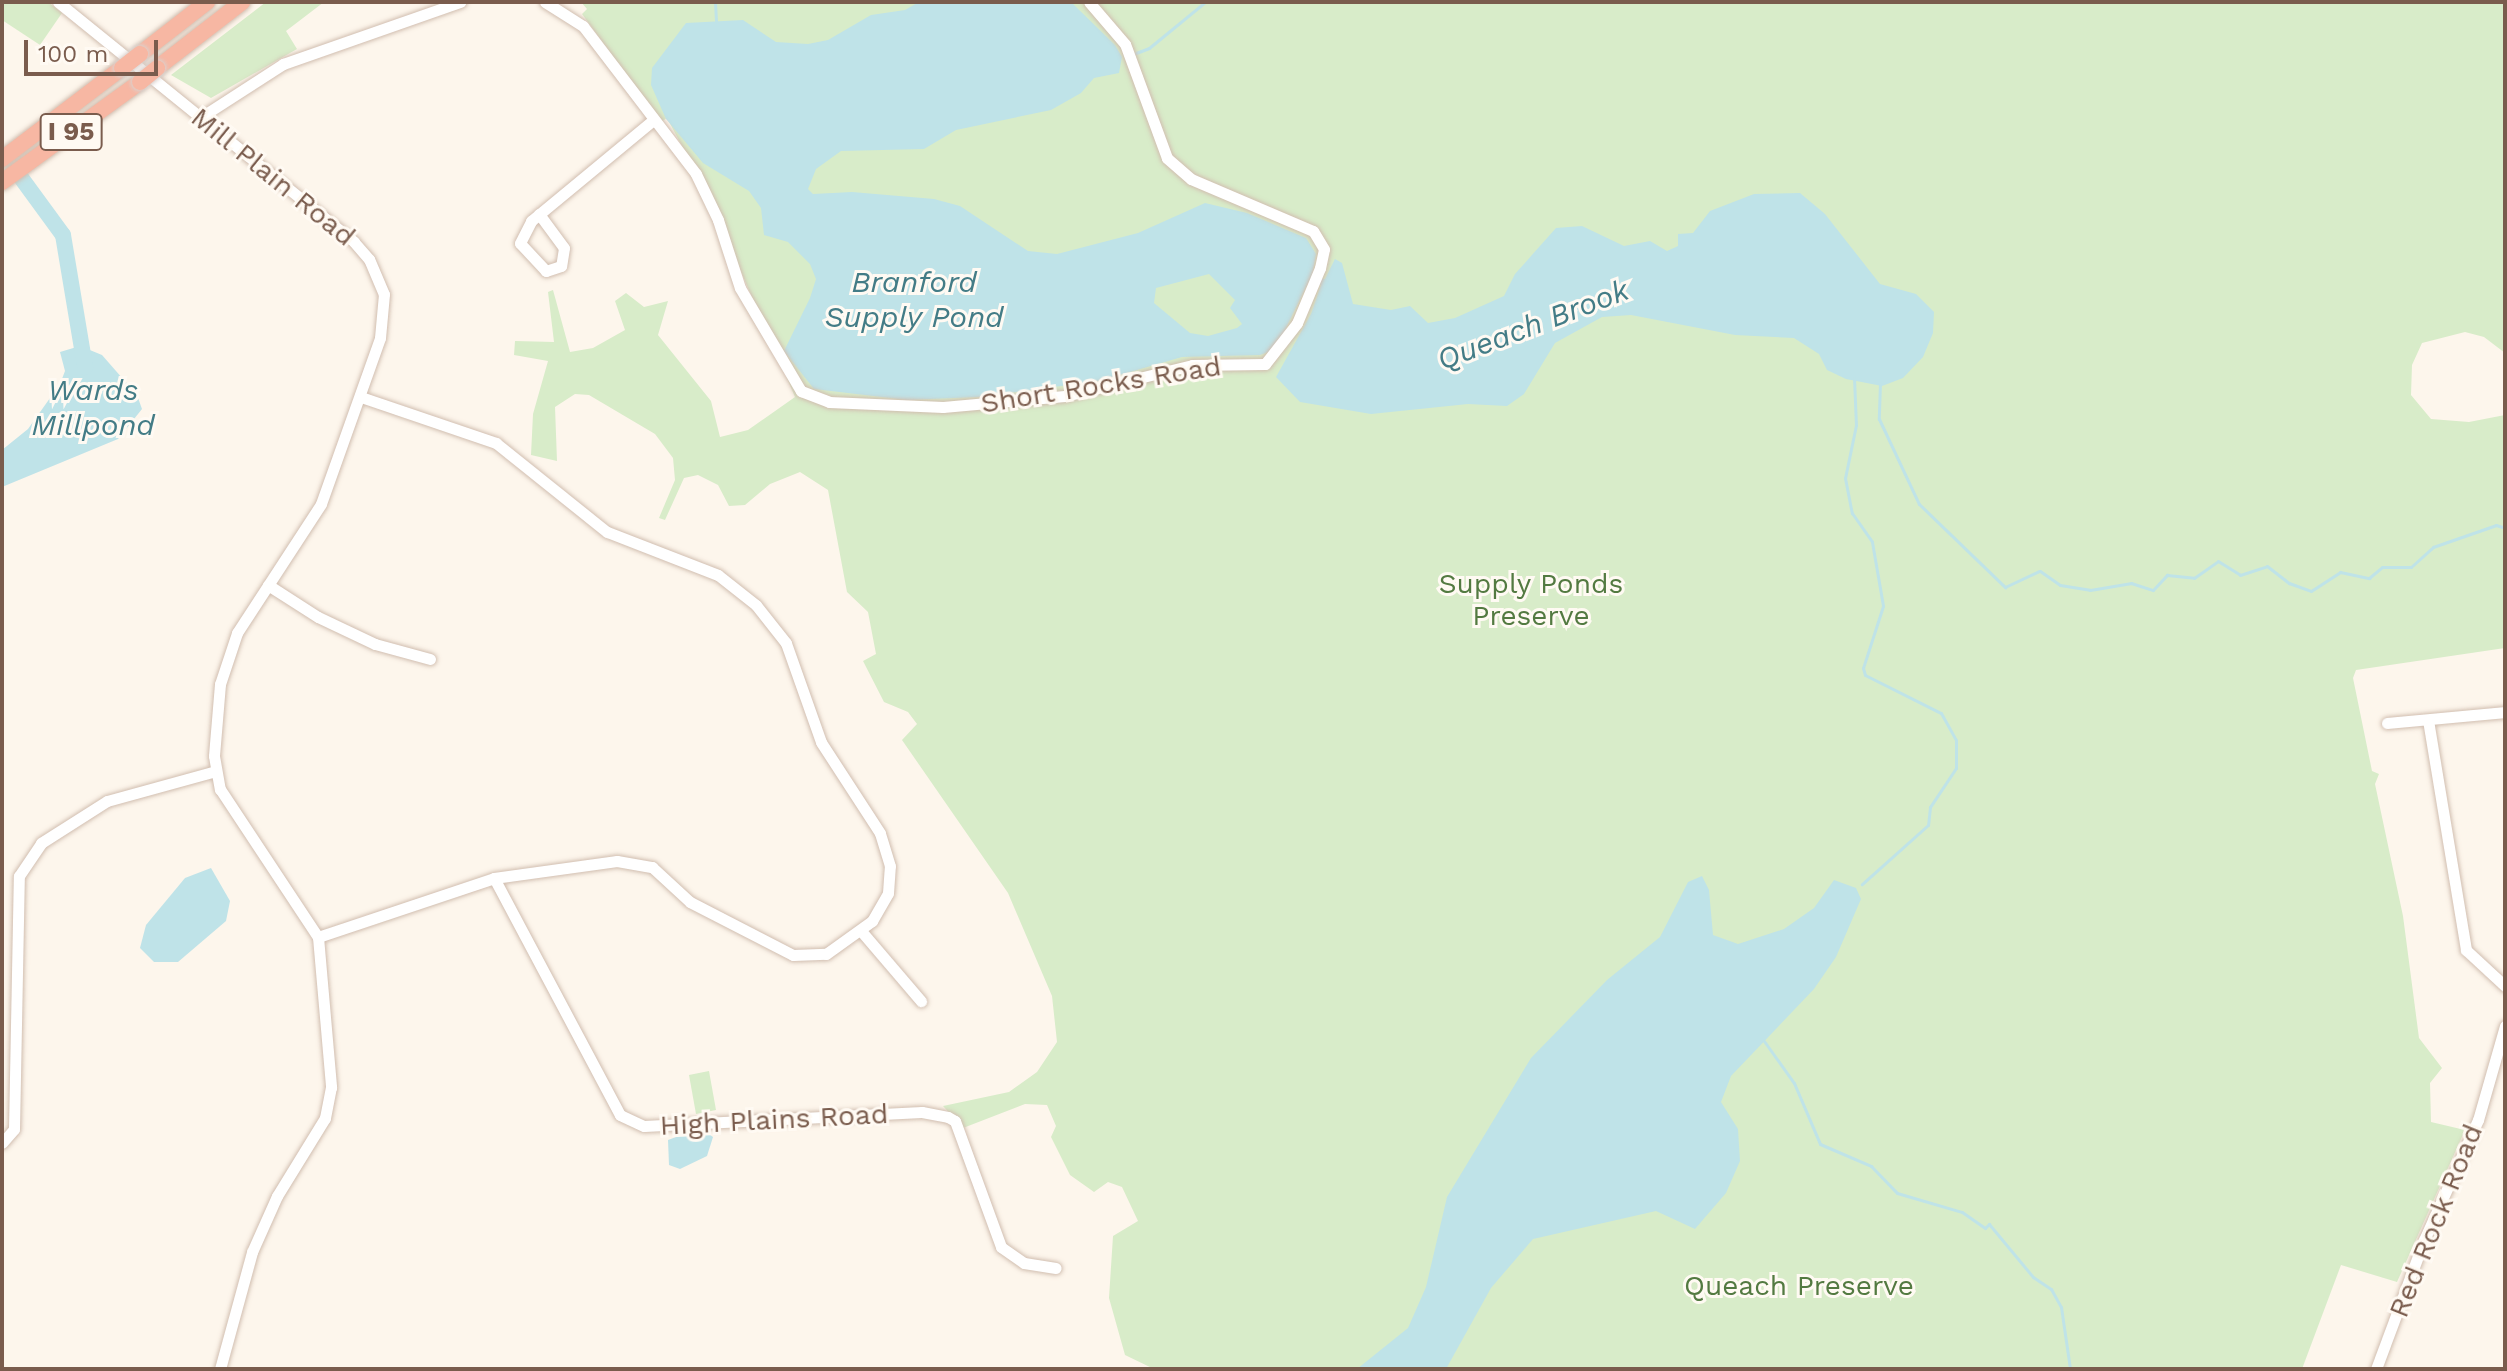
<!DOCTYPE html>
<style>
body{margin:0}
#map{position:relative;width:2507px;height:1371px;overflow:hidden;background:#fdf6ec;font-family:"Work Sans",sans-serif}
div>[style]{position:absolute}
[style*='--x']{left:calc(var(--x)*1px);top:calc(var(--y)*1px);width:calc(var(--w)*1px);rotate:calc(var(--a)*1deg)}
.green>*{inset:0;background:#d8ecc9}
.water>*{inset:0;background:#bfe3e8}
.stream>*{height:3px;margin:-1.5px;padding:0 1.5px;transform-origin:1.5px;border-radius:1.5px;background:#bfe3e8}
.river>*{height:16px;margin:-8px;padding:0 8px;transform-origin:8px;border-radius:8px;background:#bfe3e8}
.roads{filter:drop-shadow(0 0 2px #d1beb0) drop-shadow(0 0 2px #d1beb0)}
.minor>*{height:11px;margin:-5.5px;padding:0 5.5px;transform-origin:5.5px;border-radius:5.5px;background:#fff}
.highway>*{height:16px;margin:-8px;padding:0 8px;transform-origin:8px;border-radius:8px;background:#f7b7a3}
.bridges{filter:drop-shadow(0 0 2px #dad1cd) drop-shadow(0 0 2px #dad1cd)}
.highway-bridge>*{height:16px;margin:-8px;padding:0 8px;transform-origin:8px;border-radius:8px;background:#f7b7a3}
span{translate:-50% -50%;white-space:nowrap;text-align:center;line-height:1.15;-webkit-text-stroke:6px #fffaf3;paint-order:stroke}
.shield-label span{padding:2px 6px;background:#fffaf3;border:2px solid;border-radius:6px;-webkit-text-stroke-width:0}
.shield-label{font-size:26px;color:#7a5c4d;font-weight:700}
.street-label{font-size:28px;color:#7a5c4d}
.park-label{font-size:28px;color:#537a41}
.water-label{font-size:30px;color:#437c86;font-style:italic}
.frame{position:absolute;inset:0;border:4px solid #7a5c4d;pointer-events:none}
.scale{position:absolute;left:24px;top:40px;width:134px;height:36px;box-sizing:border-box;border:4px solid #7a5c4d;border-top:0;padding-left:10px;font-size:24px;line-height:28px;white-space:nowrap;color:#7a5c4d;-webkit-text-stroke:6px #fffaf3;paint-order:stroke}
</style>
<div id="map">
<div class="green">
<i style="clip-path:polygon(2px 2px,48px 2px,62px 13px,40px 45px,2px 20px)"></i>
<i style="clip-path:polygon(266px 2px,324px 2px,286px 31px,297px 49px,211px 98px,171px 75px)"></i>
<i style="clip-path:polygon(581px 2px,2505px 2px,2505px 353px,2484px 337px,2465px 332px,2422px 343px,2412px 365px,2411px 395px,2431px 419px,2469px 422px,2505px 415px,2505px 648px,2356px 670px,2353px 678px,2372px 771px,2379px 774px,2375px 784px,2403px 916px,2419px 1038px,2442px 1068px,2430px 1083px,2431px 1122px,2465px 1130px,2397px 1282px,2341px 1265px,2302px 1369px,1154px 1369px,1125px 1355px,1109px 1298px,1113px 1236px,1138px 1221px,1122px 1187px,1108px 1182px,1094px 1192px,1070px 1175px,1051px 1137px,1056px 1126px,1047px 1105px,1025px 1104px,963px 1128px,943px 1106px,1009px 1092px,1037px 1072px,1057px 1042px,1052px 996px,1008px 893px,902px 740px,917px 724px,908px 712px,884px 702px,863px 661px,876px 654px,868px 612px,847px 592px,828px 490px,800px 472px,770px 484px,745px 505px,729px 506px,718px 485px,698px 475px,684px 478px,665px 520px,659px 518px,675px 480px,673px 458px,655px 434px,589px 395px,575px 394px,555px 407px,557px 461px,531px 455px,533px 414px,548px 361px,514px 355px,515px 341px,554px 342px,548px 292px,553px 290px,570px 352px,593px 348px,625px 330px,615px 301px,626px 293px,644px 307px,668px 301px,658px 335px,711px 401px,720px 437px,748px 430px,795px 397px,708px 195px,667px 118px,661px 122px,582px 14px,587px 9px)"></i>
<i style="clip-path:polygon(709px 1071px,716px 1110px,696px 1114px,689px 1075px)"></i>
</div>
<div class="water">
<i style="clip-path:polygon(evenodd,919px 2px,1071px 2px,1115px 45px,1122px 57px,1119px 73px,1094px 78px,1081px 93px,1051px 110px,956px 130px,924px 149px,841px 151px,816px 169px,808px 189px,813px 194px,852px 192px,934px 199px,960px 206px,1028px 251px,1057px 254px,1138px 233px,1205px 203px,1247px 213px,1306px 238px,1316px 254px,1312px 276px,1325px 279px,1335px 259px,1342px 263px,1353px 304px,1391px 310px,1410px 306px,1428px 323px,1455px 318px,1504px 296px,1515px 274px,1556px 228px,1582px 226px,1624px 246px,1650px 241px,1667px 251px,1678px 246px,1678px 234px,1693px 233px,1710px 211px,1754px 194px,1800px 193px,1825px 214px,1880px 284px,1916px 294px,1934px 312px,1933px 333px,1923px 357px,1903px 378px,1882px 386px,1846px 379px,1827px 370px,1819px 354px,1794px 338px,1735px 335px,1631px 315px,1602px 317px,1555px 343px,1524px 394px,1507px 406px,1468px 404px,1371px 414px,1300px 402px,1276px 377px,1311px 314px,1321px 285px,1309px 281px,1282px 336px,1271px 351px,1260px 355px,1182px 357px,1099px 381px,978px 397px,907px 400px,814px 389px,784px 351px,810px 298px,816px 279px,810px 264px,788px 242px,764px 235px,761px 208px,749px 191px,703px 163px,666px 119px,651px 85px,652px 68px,686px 23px,743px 20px,776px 42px,808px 44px,828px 40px,871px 15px,905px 10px,919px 2px,1209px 274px,1235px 300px,1230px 308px,1242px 324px,1237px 328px,1208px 336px,1190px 333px,1154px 303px,1156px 288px,1209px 274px)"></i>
<i style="clip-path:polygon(80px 346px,102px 355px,137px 395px,142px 409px,118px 439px,2px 487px,2px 450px,28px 429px,60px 384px,65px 371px,60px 352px)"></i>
<i style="clip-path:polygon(211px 868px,230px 901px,226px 921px,178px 962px,154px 962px,140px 948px,146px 925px,185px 878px)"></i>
<i style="clip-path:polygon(1702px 876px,1709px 890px,1713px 935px,1738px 944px,1784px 929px,1814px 908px,1834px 880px,1856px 888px,1861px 899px,1836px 957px,1814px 989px,1731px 1076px,1721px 1102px,1738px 1129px,1740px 1161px,1726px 1193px,1695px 1229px,1656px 1211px,1533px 1239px,1491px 1288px,1446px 1369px,1357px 1369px,1408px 1328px,1426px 1287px,1447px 1197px,1531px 1058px,1607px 980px,1660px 937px,1688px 882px)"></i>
<i style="clip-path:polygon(700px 1128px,713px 1137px,707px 1156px,680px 1169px,669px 1165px,668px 1140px)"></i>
</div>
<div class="stream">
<i style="--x:715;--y:2;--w:20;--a:87"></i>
<i style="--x:1136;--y:53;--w:14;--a:-21"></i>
<i style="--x:1149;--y:48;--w:72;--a:-39.4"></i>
<i style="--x:1854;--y:378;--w:47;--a:87.6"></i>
<i style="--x:1856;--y:425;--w:54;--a:101.7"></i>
<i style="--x:1845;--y:478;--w:36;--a:79"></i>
<i style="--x:1852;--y:513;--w:35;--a:55"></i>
<i style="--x:1872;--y:542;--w:65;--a:80.2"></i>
<i style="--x:1883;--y:606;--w:65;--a:107.9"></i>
<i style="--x:1863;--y:668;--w:7;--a:74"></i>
<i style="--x:1865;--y:675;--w:85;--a:26.6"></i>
<i style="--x:1941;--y:713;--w:31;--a:61"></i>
<i style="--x:1956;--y:740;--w:28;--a:90"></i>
<i style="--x:1956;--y:768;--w:47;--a:123.7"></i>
<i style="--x:1930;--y:807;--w:18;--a:96"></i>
<i style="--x:1928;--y:825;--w:89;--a:138.2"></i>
<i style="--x:1880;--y:383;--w:36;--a:92"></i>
<i style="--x:1879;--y:419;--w:94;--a:64.8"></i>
<i style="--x:1919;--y:504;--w:120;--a:44"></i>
<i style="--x:2005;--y:587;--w:38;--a:-25"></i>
<i style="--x:2040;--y:571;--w:24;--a:35"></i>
<i style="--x:2060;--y:585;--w:30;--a:9"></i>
<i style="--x:2090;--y:590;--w:42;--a:-9.7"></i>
<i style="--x:2131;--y:583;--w:23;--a:18"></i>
<i style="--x:2153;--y:590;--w:21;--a:-47"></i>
<i style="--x:2167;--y:575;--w:27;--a:6"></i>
<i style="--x:2194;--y:578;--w:29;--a:-35"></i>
<i style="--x:2218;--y:561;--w:26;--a:32"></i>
<i style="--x:2240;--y:575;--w:28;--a:-18"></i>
<i style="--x:2267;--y:566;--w:28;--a:38"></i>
<i style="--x:2289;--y:583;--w:23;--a:20"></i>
<i style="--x:2311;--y:591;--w:35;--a:-33"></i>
<i style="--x:2340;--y:572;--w:30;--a:12"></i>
<i style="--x:2369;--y:578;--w:17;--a:-40"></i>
<i style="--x:2382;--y:567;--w:29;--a:0"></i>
<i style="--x:2411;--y:567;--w:30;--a:-42"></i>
<i style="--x:2433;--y:547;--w:67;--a:-19.2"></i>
<i style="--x:2496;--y:525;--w:9;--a:18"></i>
<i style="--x:1764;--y:1041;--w:52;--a:54.5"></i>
<i style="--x:1794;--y:1083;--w:66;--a:66.9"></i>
<i style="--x:1820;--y:1144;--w:56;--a:23.3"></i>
<i style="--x:1871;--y:1166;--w:37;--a:46"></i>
<i style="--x:1897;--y:1193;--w:68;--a:16.3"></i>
<i style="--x:1962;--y:1212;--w:28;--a:35"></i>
<i style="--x:1985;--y:1228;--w:6;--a:-45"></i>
<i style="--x:1989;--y:1224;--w:69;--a:50.3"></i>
<i style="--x:2033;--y:1277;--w:22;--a:34"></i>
<i style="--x:2051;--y:1289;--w:21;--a:61"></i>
<i style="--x:2061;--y:1307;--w:63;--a:81.7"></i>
</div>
<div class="river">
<i style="--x:22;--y:179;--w:69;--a:53.8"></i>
<i style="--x:63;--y:235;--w:134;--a:80.5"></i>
</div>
<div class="roads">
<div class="minor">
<i style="--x:58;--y:2;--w:381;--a:39"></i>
<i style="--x:354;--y:242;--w:23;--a:49"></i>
<i style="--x:369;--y:259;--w:38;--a:67"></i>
<i style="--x:384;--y:294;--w:44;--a:95.2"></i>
<i style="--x:380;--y:338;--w:176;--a:109.6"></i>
<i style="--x:321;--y:504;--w:154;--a:123.1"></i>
<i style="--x:237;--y:633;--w:54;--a:108.4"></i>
<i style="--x:220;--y:684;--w:72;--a:94.8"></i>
<i style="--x:214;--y:756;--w:34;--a:80"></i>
<i style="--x:220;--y:789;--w:178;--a:56.5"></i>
<i style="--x:318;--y:937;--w:151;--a:85"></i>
<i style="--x:331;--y:1087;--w:32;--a:101"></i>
<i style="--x:325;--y:1118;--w:92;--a:121.6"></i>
<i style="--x:277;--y:1196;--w:61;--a:114.1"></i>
<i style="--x:252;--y:1252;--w:121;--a:105.3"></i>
<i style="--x:545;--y:2;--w:45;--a:32.3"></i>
<i style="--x:583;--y:26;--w:186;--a:52.6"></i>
<i style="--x:696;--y:174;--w:51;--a:64.4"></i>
<i style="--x:718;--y:220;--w:71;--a:72.1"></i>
<i style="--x:740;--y:288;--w:120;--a:59.4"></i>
<i style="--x:801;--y:391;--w:30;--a:21"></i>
<i style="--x:829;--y:402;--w:114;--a:2.5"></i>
<i style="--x:943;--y:407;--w:122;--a:-5.2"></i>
<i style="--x:1065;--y:396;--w:131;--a:-13.7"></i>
<i style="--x:1192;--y:365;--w:73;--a:-0.8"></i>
<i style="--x:1265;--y:364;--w:52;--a:-52"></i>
<i style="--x:1297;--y:323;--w:60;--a:-67.3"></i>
<i style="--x:1320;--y:268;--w:19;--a:-78"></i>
<i style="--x:1324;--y:249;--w:21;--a:-121"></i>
<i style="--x:1313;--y:231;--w:133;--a:-156.9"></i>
<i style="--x:1191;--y:179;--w:32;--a:-139"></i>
<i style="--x:1167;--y:158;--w:121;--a:-110.2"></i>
<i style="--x:1125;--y:44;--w:55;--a:-130.6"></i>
<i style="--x:201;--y:117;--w:98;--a:-32.9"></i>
<i style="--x:283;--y:64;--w:188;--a:-19.3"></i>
<i style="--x:539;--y:214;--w:42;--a:53.7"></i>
<i style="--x:564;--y:248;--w:18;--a:99"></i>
<i style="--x:561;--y:266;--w:16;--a:162"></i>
<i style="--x:546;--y:271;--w:38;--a:-133"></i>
<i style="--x:520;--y:243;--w:25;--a:-63"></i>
<i style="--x:531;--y:221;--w:157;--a:-39.6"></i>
<i style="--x:268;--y:585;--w:59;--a:32.6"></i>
<i style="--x:318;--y:617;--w:63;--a:25.3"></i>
<i style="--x:375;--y:644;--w:57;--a:15.3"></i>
<i style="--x:2428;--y:720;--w:233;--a:80.6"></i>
<i style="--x:2466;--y:950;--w:53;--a:42.7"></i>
<i style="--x:2387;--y:723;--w:119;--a:-5.3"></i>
<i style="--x:494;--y:878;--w:268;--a:62"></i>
<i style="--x:620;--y:1115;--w:26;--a:25"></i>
<i style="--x:644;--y:1126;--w:278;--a:-2.9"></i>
<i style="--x:922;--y:1112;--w:26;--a:11"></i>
<i style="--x:948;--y:1117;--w:8;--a:30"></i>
<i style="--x:955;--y:1121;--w:134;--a:69.9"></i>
<i style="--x:1001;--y:1247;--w:28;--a:35"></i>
<i style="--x:1024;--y:1263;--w:32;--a:9"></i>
<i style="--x:862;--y:932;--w:91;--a:49.5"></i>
<i style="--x:318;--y:937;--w:186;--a:-18.5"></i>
<i style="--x:494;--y:878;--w:124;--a:-7.9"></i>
<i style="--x:617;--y:861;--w:36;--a:10"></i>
<i style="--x:652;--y:867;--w:52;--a:42.6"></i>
<i style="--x:690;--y:902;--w:116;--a:27.2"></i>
<i style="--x:793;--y:955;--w:33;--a:-2"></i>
<i style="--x:826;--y:954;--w:57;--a:-35.7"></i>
<i style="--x:872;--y:921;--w:32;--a:-60"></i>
<i style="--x:888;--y:893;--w:27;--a:-86"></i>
<i style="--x:890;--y:866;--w:34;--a:-107"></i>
<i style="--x:880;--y:833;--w:108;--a:-123"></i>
<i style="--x:821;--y:742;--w:105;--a:-109.5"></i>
<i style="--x:786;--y:643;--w:48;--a:-128.3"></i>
<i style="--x:756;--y:605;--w:48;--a:-141.7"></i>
<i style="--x:718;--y:575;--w:119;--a:-158.8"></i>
<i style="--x:607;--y:532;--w:142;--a:-141.3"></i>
<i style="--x:496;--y:443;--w:143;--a:-161.2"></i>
<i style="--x:2;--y:1143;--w:18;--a:-49"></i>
<i style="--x:14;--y:1129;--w:253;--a:-88.9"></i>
<i style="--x:19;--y:876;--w:40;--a:-56"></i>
<i style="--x:41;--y:843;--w:78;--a:-32.5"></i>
<i style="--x:107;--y:801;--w:113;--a:-15.4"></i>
<i style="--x:2376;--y:1369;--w:138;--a:-69.6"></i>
<i style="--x:2424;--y:1240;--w:132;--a:-65.8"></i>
<i style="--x:2478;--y:1120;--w:98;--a:-74"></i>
</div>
<div class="highway">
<i style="--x:140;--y:54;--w:85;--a:-37.8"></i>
<i style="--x:157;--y:68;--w:108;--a:-37.8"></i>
<i style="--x:2;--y:159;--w:151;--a:-37.2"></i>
<i style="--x:2;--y:182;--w:170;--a:-35.9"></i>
</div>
</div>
<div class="bridges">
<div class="highway-bridge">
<i style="--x:122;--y:68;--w:23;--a:-38"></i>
<i style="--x:140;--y:82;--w:22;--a:-39"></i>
</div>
</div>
<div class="shield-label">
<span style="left:71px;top:132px">I 95</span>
</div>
<div class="street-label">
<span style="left:273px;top:177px;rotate:39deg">Mill Plain Road</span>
<span style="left:1101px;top:385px;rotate:-9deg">Short Rocks Road</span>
<span style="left:774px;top:1120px;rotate:-3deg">High Plains Road</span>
<span style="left:2436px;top:1221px;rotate:-68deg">Red Rock Road</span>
</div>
<div class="park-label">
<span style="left:1531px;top:600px">Supply Ponds<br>Preserve</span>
<span style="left:1799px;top:1286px">Queach Preserve</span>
</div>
<div class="water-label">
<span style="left:914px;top:299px">Branford<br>Supply Pond</span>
<span style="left:1533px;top:325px;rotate:-21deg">Queach Brook</span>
<span style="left:93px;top:407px">Wards<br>Millpond</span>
</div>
<div class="frame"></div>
<div class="scale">100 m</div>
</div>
